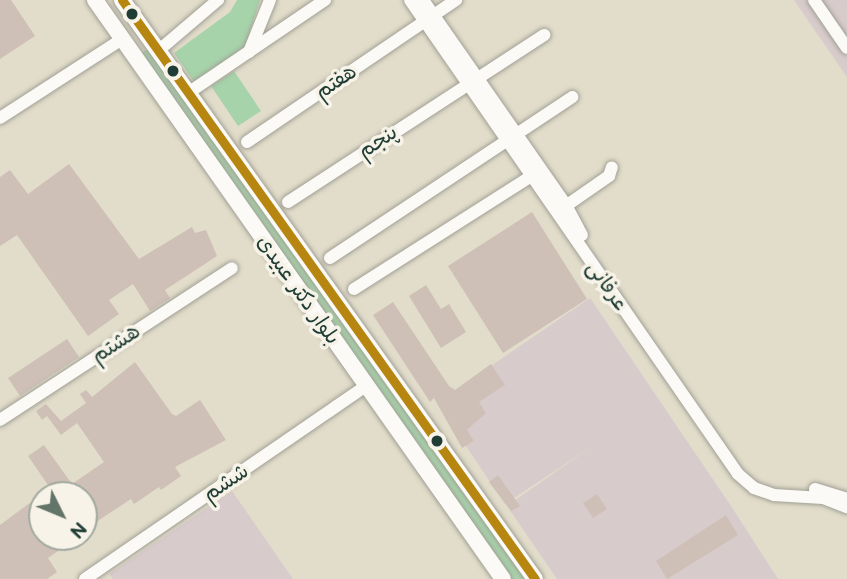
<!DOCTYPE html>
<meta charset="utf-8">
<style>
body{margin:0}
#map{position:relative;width:847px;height:579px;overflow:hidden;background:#e2dcca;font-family:"Balsamiq Sans","Playpen Sans Arabic",sans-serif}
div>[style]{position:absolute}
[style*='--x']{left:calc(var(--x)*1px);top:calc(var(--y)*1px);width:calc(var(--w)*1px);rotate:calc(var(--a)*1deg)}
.industrial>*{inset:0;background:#d8cbcc}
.green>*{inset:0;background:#a7d3aa}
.building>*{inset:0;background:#cfc0b7}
.roads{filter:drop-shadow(0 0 2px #a1a196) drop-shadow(0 0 2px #a1a196)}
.minor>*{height:12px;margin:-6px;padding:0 6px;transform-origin:6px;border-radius:6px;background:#fbfaf7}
.major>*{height:16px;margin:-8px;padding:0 8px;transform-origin:8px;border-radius:8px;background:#fbfaf7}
.bus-1>*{height:9px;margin:-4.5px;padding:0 4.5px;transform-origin:4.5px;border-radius:4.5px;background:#b68610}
.dots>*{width:19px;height:19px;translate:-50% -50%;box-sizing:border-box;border:4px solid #f7f3e8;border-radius:50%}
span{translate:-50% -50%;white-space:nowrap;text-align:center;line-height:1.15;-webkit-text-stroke:7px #f7f3e8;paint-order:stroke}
.street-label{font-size:21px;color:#1f3d34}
.north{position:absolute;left:28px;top:481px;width:70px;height:70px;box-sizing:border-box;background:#f7f3e8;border:2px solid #a1aaa0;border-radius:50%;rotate:133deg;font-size:19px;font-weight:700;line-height:28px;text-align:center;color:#1f3d34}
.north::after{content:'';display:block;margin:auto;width:24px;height:32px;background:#637568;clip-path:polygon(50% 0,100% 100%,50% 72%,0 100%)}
</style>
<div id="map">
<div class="industrial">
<i style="clip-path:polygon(794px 0,847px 0,847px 77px)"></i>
<i style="clip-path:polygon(590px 298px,733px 509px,778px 579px,557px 579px,507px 506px,591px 447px,505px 504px,437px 403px)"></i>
<i style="clip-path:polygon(232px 491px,293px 579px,113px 579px,109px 574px)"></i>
</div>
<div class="green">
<i style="clip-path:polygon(237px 0,260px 0,245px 47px,195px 83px,174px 53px,230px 12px)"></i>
<i style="clip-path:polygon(149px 49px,527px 579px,510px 579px,141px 53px)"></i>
<i style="clip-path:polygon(234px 71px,261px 111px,238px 126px,211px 86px)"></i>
</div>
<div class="building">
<i style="clip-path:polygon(0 0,11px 0,35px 36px,0 59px)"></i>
<i style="clip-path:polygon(69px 164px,139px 259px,192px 227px,195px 233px,206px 230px,217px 256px,165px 290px,170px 298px,150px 311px,133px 284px,109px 300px,119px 314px,88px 336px,17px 235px,0 246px,0 177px,10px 170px,28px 194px)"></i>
<i style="clip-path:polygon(532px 212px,587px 299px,503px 353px,448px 266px)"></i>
<i style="clip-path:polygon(426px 285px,441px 309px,449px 304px,466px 332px,441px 348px,409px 296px)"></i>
<i style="clip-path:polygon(393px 302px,449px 386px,455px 390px,491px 364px,505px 385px,479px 402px,486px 413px,467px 430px,474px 441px,462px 448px,434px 398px,430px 402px,373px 315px)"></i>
<i style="clip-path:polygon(67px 339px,79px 357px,20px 396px,8px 378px)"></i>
<i style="clip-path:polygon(135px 362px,172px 414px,176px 416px,200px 400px,226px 440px,175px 467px,181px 476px,161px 490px,159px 487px,134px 504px,131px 499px,84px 530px,84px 495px,42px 495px,42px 537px,78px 537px,48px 558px,57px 572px,47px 579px,0 579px,0 525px,50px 488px,28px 456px,44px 445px,72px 484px,104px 462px,77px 423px,61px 435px,47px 416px,42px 420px,36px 411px,46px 404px,61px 421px,86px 403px,80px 394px,86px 390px,92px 397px)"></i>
<i style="clip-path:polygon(498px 475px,520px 506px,511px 511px,489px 482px)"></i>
<i style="clip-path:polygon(597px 494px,607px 509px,593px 518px,583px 503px)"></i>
<i style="clip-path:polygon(726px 515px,738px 535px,667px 579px,656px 561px)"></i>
</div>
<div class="roads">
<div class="minor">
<i style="--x:410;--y:0;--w:576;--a:55.32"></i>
<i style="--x:738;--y:474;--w:21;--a:41"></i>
<i style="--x:754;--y:488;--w:21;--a:19"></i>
<i style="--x:774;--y:495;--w:49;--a:3.5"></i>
<i style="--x:823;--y:498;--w:26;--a:21"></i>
<i style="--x:423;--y:0;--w:250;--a:55.1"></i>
<i style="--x:566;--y:205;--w:34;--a:62"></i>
<i style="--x:814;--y:0;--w:58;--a:55.5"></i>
<i style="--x:158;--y:51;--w:79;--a:-40.4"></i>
<i style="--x:249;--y:52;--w:56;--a:-68"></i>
<i style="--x:188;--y:93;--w:166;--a:-34.2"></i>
<i style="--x:0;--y:118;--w:145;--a:-32.9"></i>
<i style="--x:247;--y:142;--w:253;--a:-34.2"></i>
<i style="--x:288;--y:202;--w:306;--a:-33.1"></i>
<i style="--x:560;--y:210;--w:60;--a:-34.8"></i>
<i style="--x:609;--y:176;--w:9;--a:-72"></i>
<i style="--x:330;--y:258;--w:291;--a:-33.6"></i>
<i style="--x:354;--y:289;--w:216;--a:-32.5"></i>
<i style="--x:0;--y:420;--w:277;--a:-33.2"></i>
<i style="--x:815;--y:489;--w:34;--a:17"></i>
<i style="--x:85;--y:579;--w:341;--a:-34.5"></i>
</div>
<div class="major">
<i style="--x:95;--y:0;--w:708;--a:54.83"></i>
<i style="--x:122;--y:0;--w:711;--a:54.5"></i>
</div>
</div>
<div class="bus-1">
<i style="--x:122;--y:0;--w:711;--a:54.5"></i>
</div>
<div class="dots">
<i style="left:132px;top:14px;background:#1f3d34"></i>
<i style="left:173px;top:71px;background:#1f3d34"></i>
<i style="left:437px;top:441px;background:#1f3d34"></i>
</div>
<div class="street-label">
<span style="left:336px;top:82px;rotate:-34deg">هفتم</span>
<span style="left:378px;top:142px;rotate:-33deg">پنجم</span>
<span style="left:607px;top:286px;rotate:55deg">عرفانی</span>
<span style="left:298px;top:290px;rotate:55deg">بلوار دکتر عبیدی</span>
<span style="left:116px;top:344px;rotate:-33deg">هشتم</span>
<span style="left:226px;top:483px;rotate:-34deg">ششم</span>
</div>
<div class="north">N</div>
</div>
